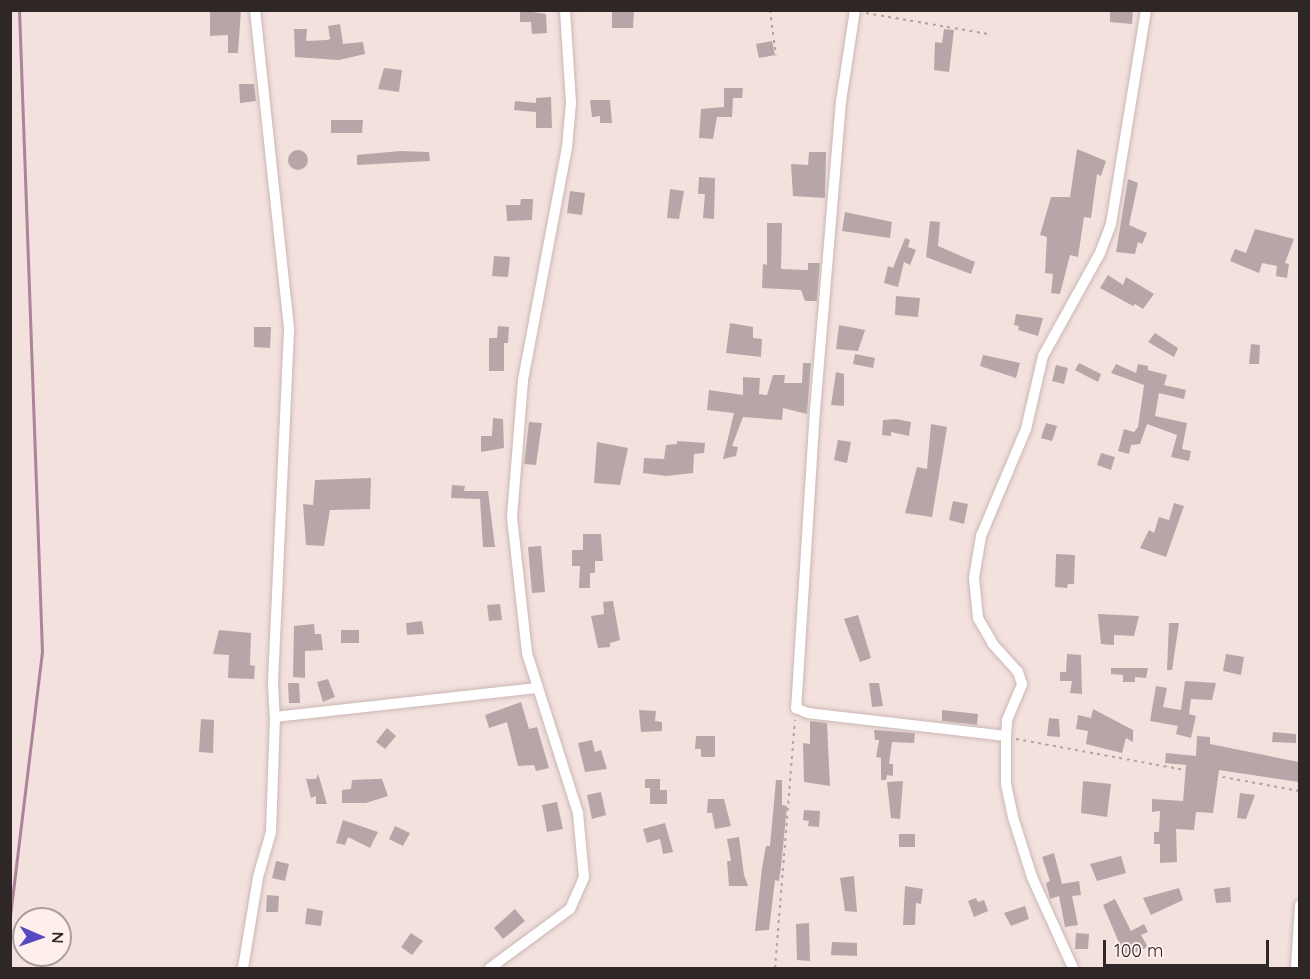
<!DOCTYPE html>
<style>
body{margin:0}
#map{position:relative;width:1310px;height:979px;overflow:hidden;background:#f3e1de;font-family:Quicksand,sans-serif}
div>[style]{position:absolute}
[style*='--x']{left:calc(var(--x)*1px);top:calc(var(--y)*1px);width:calc(var(--w)*1px);rotate:calc(var(--a)*1deg)}
.stream>*{height:3px;margin:-1.5px;padding:0 1.5px;transform-origin:1.5px;border-radius:1.5px;background:#ac8499}
.building>*{inset:0;background:#b7a6a8}
.round{border-radius:50%}
.path>*{height:2px;margin-top:-1px;transform-origin:0;background:repeating-linear-gradient(90deg,#b1a3a0 0 3px,transparent 0 7.5px)}
.roads{filter:drop-shadow(0 0 2px #cab8b5) drop-shadow(0 0 2px #cab8b5)}
.minor>*{height:10px;margin:-5px;padding:0 5px;transform-origin:5px;border-radius:5px;background:#fff}
span{translate:-50% -50%;white-space:nowrap;text-align:center;line-height:1.15;-webkit-text-stroke:4.5px #feefec;paint-order:stroke}
.frame{position:absolute;inset:0;border:12px solid #2e2726;pointer-events:none}
.north{position:absolute;left:12px;top:907px;width:60px;height:60px;box-sizing:border-box;background:#feefec;border:2px solid #ab9f9d;border-radius:50%;rotate:92deg;font-size:16px;font-weight:700;line-height:24px;text-align:center;color:#2e2726}
.north::after{content:'';display:block;margin:auto;width:21px;height:27px;background:#5749c1;clip-path:polygon(50% 0,100% 100%,50% 72%,0 100%)}
.scale{position:absolute;left:1103px;top:940px;width:166px;height:27px;box-sizing:border-box;border:3px solid #2e2726;border-top:0;padding-left:8px;font-size:18px;line-height:21px;white-space:nowrap;color:#2e2726;-webkit-text-stroke:4px #feefec;paint-order:stroke}
</style>
<div id="map">
<div class="stream">
<i style="--x:10;--y:916;--w:266;--a:-83.1"></i>
<i style="--x:42;--y:652;--w:642;--a:-92.05"></i>
</div>
<div class="building">
<i style="clip-path:polygon(210px 10px,241px 10px,238px 53px,228px 53px,228px 35px,210px 36px)"></i>
<i style="clip-path:polygon(520px 10px,546px 14px,547px 33px,532px 34px,531px 22px,520px 22px)"></i>
<i style="clip-path:polygon(612px 10px,634px 10px,633px 28px,612px 28px)"></i>
<i style="clip-path:polygon(1133px 10px,1132px 24px,1110px 22px,1110px 11px)"></i>
<i style="clip-path:polygon(340px 24px,343px 44px,363px 42px,365px 54px,339px 60px,295px 57px,294px 29px,307px 29px,306px 41px,327px 40px,330px 39px,328px 26px)"></i>
<i style="clip-path:polygon(944px 29px,954px 30px,949px 72px,934px 70px,935px 42px,942px 43px)"></i>
<i style="clip-path:polygon(772px 41px,775px 55px,759px 58px,756px 44px)"></i>
<i style="clip-path:polygon(384px 68px,402px 70px,399px 92px,378px 89px)"></i>
<i style="clip-path:polygon(239px 84px,254px 84px,256px 101px,240px 103px)"></i>
<i style="clip-path:polygon(724px 88px,743px 88px,742px 98px,733px 98px,732px 117px,717px 117px,713px 139px,699px 138px,701px 109px,724px 107px)"></i>
<i style="clip-path:polygon(551px 97px,552px 128px,536px 128px,536px 112px,514px 110px,515px 101px,536px 103px,536px 98px)"></i>
<i style="clip-path:polygon(590px 100px,610px 100px,612px 123px,600px 123px,600px 116px,592px 117px)"></i>
<i style="clip-path:polygon(331px 120px,363px 120px,362px 133px,331px 133px)"></i>
<i style="clip-path:polygon(1077px 149px,1106px 161px,1101px 176px,1097px 174px,1091px 218px,1084px 217px,1078px 257px,1070px 255px,1060px 294px,1051px 293px,1053px 274px,1045px 273px,1047px 237px,1040px 235px,1051px 197px,1070px 197px)"></i>
<i class="round" style="left:288px;top:150px;width:20px;height:20px"></i>
<i style="clip-path:polygon(400px 151px,429px 152px,430px 161px,357px 165px,357px 155px)"></i>
<i style="clip-path:polygon(809px 152px,826px 152px,825px 198px,793px 196px,791px 164px,808px 165px)"></i>
<i style="clip-path:polygon(699px 177px,715px 178px,714px 219px,703px 218px,705px 194px,698px 194px)"></i>
<i style="clip-path:polygon(1128px 179px,1138px 183px,1129px 225px,1147px 233px,1142px 244px,1138px 242px,1135px 254px,1116px 252px)"></i>
<i style="clip-path:polygon(670px 189px,684px 191px,679px 219px,667px 218px)"></i>
<i style="clip-path:polygon(570px 191px,585px 193px,582px 215px,567px 213px)"></i>
<i style="clip-path:polygon(521px 199px,533px 199px,532px 220px,507px 221px,506px 205px,520px 205px)"></i>
<i style="clip-path:polygon(845px 212px,892px 222px,890px 238px,842px 231px)"></i>
<i style="clip-path:polygon(930px 221px,940px 222px,938px 246px,975px 262px,971px 274px,926px 257px)"></i>
<i style="clip-path:polygon(767px 223px,782px 223px,781px 269px,808px 270px,808px 263px,820px 263px,817px 301px,805px 301px,801px 290px,762px 288px,763px 264px,767px 265px)"></i>
<i style="clip-path:polygon(1255px 229px,1294px 239px,1285px 263px,1289px 264px,1287px 278px,1276px 276px,1277px 266px,1262px 263px,1259px 273px,1230px 261px,1235px 249px,1246px 253px)"></i>
<i style="clip-path:polygon(905px 238px,910px 240px,908px 247px,916px 250px,910px 265px,904px 262px,898px 287px,884px 283px,888px 266px,893px 268px)"></i>
<i style="clip-path:polygon(494px 256px,510px 257px,508px 277px,492px 276px)"></i>
<i style="clip-path:polygon(1108px 275px,1123px 285px,1126px 277px,1154px 294px,1143px 309px,1135px 304px,1133px 306px,1100px 288px)"></i>
<i style="clip-path:polygon(896px 296px,920px 298px,918px 317px,895px 315px)"></i>
<i style="clip-path:polygon(1016px 314px,1043px 318px,1038px 336px,1018px 330px,1019px 326px,1014px 325px)"></i>
<i style="clip-path:polygon(730px 323px,753px 327px,753px 338px,762px 339px,761px 357px,726px 353px)"></i>
<i style="clip-path:polygon(839px 325px,865px 330px,858px 351px,836px 349px)"></i>
<i style="clip-path:polygon(498px 326px,509px 327px,508px 343px,504px 343px,504px 371px,489px 371px,489px 338px,497px 338px)"></i>
<i style="clip-path:polygon(254px 327px,271px 327px,270px 348px,254px 347px)"></i>
<i style="clip-path:polygon(1155px 333px,1178px 348px,1174px 357px,1148px 342px)"></i>
<i style="clip-path:polygon(1251px 344px,1260px 345px,1259px 364px,1249px 364px)"></i>
<i style="clip-path:polygon(855px 354px,875px 358px,873px 368px,853px 364px)"></i>
<i style="clip-path:polygon(983px 355px,1020px 363px,1016px 378px,980px 366px)"></i>
<i style="clip-path:polygon(803px 363px,811px 363px,807px 414px,783px 408px,782px 420px,743px 417px,732px 446px,738px 447px,736px 456px,723px 459px,734px 413px,707px 410px,709px 390px,743px 395px,743px 377px,760px 378px,759px 394px,767px 395px,773px 375px,785px 375px,784px 383px,802px 383px)"></i>
<i style="clip-path:polygon(1079px 363px,1101px 374px,1098px 382px,1075px 370px)"></i>
<i style="clip-path:polygon(1116px 364px,1136px 373px,1138px 364px,1148px 366px,1148px 370px,1167px 375px,1164px 385px,1186px 390px,1184px 399px,1159px 393px,1155px 416px,1187px 423px,1182px 449px,1191px 451px,1189px 461px,1171px 457px,1177px 435px,1147px 424px,1140px 444px,1131px 445px,1129px 454px,1118px 451px,1124px 429px,1134px 432px,1138px 427px,1144px 385px,1111px 373px)"></i>
<i style="clip-path:polygon(1056px 365px,1068px 368px,1064px 384px,1052px 381px)"></i>
<i style="clip-path:polygon(836px 372px,844px 374px,844px 406px,831px 405px)"></i>
<i style="clip-path:polygon(493px 418px,503px 419px,504px 448px,481px 452px,481px 436px,492px 436px)"></i>
<i style="clip-path:polygon(896px 419px,911px 422px,909px 436px,891px 432px,891px 436px,882px 435px,883px 420px)"></i>
<i style="clip-path:polygon(529px 422px,542px 423px,536px 465px,524px 464px)"></i>
<i style="clip-path:polygon(1046px 423px,1057px 426px,1052px 441px,1041px 438px)"></i>
<i style="clip-path:polygon(931px 424px,947px 427px,932px 517px,905px 513px,917px 467px,927px 469px)"></i>
<i style="clip-path:polygon(838px 440px,851px 442px,847px 463px,834px 460px)"></i>
<i style="clip-path:polygon(677px 441px,705px 443px,704px 453px,694px 454px,693px 473px,666px 476px,643px 473px,644px 458px,664px 459px,666px 445px,677px 444px)"></i>
<i style="clip-path:polygon(597px 442px,628px 448px,620px 485px,594px 483px)"></i>
<i style="clip-path:polygon(1101px 453px,1115px 457px,1111px 470px,1097px 465px)"></i>
<i style="clip-path:polygon(371px 478px,370px 509px,330px 510px,324px 546px,306px 545px,303px 504px,313px 505px,315px 480px)"></i>
<i style="clip-path:polygon(452px 485px,465px 486px,464px 491px,488px 491px,495px 547px,483px 547px,480px 499px,451px 498px)"></i>
<i style="clip-path:polygon(953px 501px,968px 504px,964px 524px,949px 520px)"></i>
<i style="clip-path:polygon(1174px 503px,1184px 506px,1166px 557px,1140px 548px,1149px 530px,1154px 533px,1159px 517px,1169px 520px)"></i>
<i style="clip-path:polygon(583px 534px,601px 534px,603px 561px,595px 561px,595px 573px,590px 573px,590px 588px,579px 588px,580px 566px,572px 566px,572px 550px,583px 550px)"></i>
<i style="clip-path:polygon(541px 546px,545px 592px,532px 593px,528px 547px)"></i>
<i style="clip-path:polygon(1056px 554px,1075px 555px,1074px 584px,1068px 584px,1067px 588px,1055px 587px)"></i>
<i style="clip-path:polygon(613px 601px,620px 640px,610px 643px,610px 647px,598px 648px,591px 616px,604px 614px,603px 602px)"></i>
<i style="clip-path:polygon(500px 604px,502px 620px,489px 621px,487px 605px)"></i>
<i style="clip-path:polygon(1098px 614px,1139px 616px,1134px 636px,1114px 635px,1114px 645px,1101px 644px)"></i>
<i style="clip-path:polygon(858px 615px,871px 658px,860px 662px,844px 619px)"></i>
<i style="clip-path:polygon(422px 621px,424px 634px,407px 635px,406px 623px)"></i>
<i style="clip-path:polygon(1169px 623px,1179px 623px,1172px 670px,1167px 670px)"></i>
<i style="clip-path:polygon(314px 624px,315px 634px,321px 634px,323px 650px,305px 651px,305px 678px,293px 677px,294px 626px)"></i>
<i style="clip-path:polygon(219px 630px,251px 633px,250px 665px,255px 666px,254px 679px,228px 678px,229px 655px,213px 654px)"></i>
<i style="clip-path:polygon(341px 630px,359px 630px,359px 643px,341px 643px)"></i>
<i style="clip-path:polygon(1067px 654px,1081px 655px,1082px 694px,1070px 693px,1072px 681px,1060px 681px,1060px 672px,1066px 672px)"></i>
<i style="clip-path:polygon(1226px 654px,1244px 657px,1241px 675px,1223px 671px)"></i>
<i style="clip-path:polygon(1111px 668px,1148px 668px,1146px 678px,1135px 677px,1135px 682px,1123px 682px,1123px 675px,1111px 674px)"></i>
<i style="clip-path:polygon(328px 679px,335px 697px,323px 702px,317px 682px)"></i>
<i style="clip-path:polygon(1185px 681px,1216px 683px,1212px 700px,1191px 699px,1189px 714px,1196px 716px,1191px 738px,1176px 734px,1178px 726px,1150px 721px,1156px 686px,1167px 688px,1163px 707px,1181px 710px)"></i>
<i style="clip-path:polygon(288px 683px,299px 683px,300px 703px,289px 703px)"></i>
<i style="clip-path:polygon(869px 683px,879px 683px,883px 706px,872px 707px)"></i>
<i style="clip-path:polygon(521px 702px,529px 729px,537px 727px,549px 768px,536px 771px,534px 765px,518px 766px,507px 722px,489px 728px,485px 715px)"></i>
<i style="clip-path:polygon(1093px 709px,1133px 730px,1133px 742px,1126px 738px,1122px 753px,1086px 744px,1088px 731px,1076px 729px,1078px 715px,1091px 718px)"></i>
<i style="clip-path:polygon(639px 710px,656px 711px,655px 721px,662px 722px,662px 731px,641px 732px)"></i>
<i style="clip-path:polygon(942px 710px,978px 714px,977px 725px,942px 721px)"></i>
<i style="clip-path:polygon(1049px 718px,1059px 719px,1060px 737px,1047px 736px)"></i>
<i style="clip-path:polygon(201px 719px,214px 720px,213px 753px,199px 752px)"></i>
<i style="clip-path:polygon(810px 721px,827px 723px,830px 786px,804px 782px,803px 743px,810px 744px)"></i>
<i style="clip-path:polygon(387px 728px,396px 736px,385px 749px,376px 742px)"></i>
<i style="clip-path:polygon(874px 730px,915px 733px,914px 743px,892px 742px,889px 764px,893px 764px,893px 776px,887px 775px,886px 780px,881px 780px,881px 758px,876px 757px,879px 740px,875px 740px)"></i>
<i style="clip-path:polygon(1273px 732px,1296px 734px,1296px 743px,1272px 742px)"></i>
<i style="clip-path:polygon(696px 736px,715px 736px,715px 757px,701px 757px,701px 749px,695px 749px)"></i>
<i style="clip-path:polygon(1197px 736px,1210px 737px,1210px 744px,1299px 762px,1299px 782px,1219px 770px,1213px 813px,1196px 812px,1194px 830px,1176px 829px,1177px 862px,1160px 863px,1160px 844px,1154px 844px,1154px 832px,1159px 832px,1160px 811px,1152px 812px,1152px 799px,1183px 801px,1186px 765px,1165px 763px,1166px 753px,1196px 756px)"></i>
<i style="clip-path:polygon(592px 740px,595px 752px,601px 750px,607px 769px,585px 772px,578px 743px)"></i>
<i style="clip-path:polygon(318px 774px,320px 780px,327px 804px,316px 804px,316px 796px,311px 798px,306px 779px,316px 779px)"></i>
<i style="clip-path:polygon(376px 779px,382px 779px,388px 796px,366px 803px,342px 803px,342px 790px,351px 789px,352px 780px)"></i>
<i style="clip-path:polygon(645px 779px,660px 779px,660px 790px,667px 790px,667px 804px,650px 804px,650px 788px,645px 788px)"></i>
<i style="clip-path:polygon(776px 780px,782px 780px,782px 805px,787px 806px,781px 867px,779px 881px,775px 880px,769px 930px,755px 931px,762px 868px,766px 846px,770px 846px)"></i>
<i style="clip-path:polygon(903px 781px,900px 819px,891px 818px,887px 782px)"></i>
<i style="clip-path:polygon(1083px 781px,1111px 784px,1107px 817px,1081px 813px)"></i>
<i style="clip-path:polygon(601px 792px,606px 815px,592px 819px,587px 795px)"></i>
<i style="clip-path:polygon(1240px 793px,1255px 795px,1246px 819px,1237px 818px)"></i>
<i style="clip-path:polygon(708px 799px,724px 799px,731px 826px,715px 829px,712px 813px,707px 813px)"></i>
<i style="clip-path:polygon(557px 802px,563px 829px,547px 832px,542px 805px)"></i>
<i style="clip-path:polygon(804px 810px,820px 811px,819px 827px,808px 826px,809px 821px,803px 820px)"></i>
<i style="clip-path:polygon(343px 820px,378px 832px,370px 848px,348px 837px,345px 845px,336px 843px)"></i>
<i style="clip-path:polygon(665px 823px,673px 852px,663px 854px,660px 839px,647px 843px,643px 829px)"></i>
<i style="clip-path:polygon(395px 826px,410px 833px,403px 846px,389px 839px)"></i>
<i style="clip-path:polygon(899px 834px,915px 834px,915px 847px,899px 847px)"></i>
<i style="clip-path:polygon(739px 837px,744px 875px,748px 886px,729px 886px,727px 861px,731px 861px,727px 839px)"></i>
<i style="clip-path:polygon(1054px 853px,1062px 884px,1079px 881px,1081px 895px,1072px 896px,1078px 925px,1065px 927px,1059px 896px,1050px 899px,1046px 883px,1050px 881px,1042px 857px)"></i>
<i style="clip-path:polygon(1121px 856px,1126px 873px,1097px 881px,1090px 864px)"></i>
<i style="clip-path:polygon(276px 861px,289px 864px,285px 881px,272px 878px)"></i>
<i style="clip-path:polygon(854px 876px,857px 912px,845px 911px,840px 878px)"></i>
<i style="clip-path:polygon(905px 886px,923px 889px,921px 904px,916px 903px,915px 925px,903px 925px)"></i>
<i style="clip-path:polygon(1230px 887px,1231px 902px,1216px 903px,1214px 889px)"></i>
<i style="clip-path:polygon(1179px 888px,1183px 900px,1151px 915px,1143px 898px)"></i>
<i style="clip-path:polygon(267px 895px,279px 896px,278px 912px,266px 912px)"></i>
<i style="clip-path:polygon(976px 898px,978px 902px,984px 900px,988px 911px,974px 917px,968px 901px)"></i>
<i style="clip-path:polygon(1115px 899px,1131px 931px,1144px 924px,1148px 932px,1141px 935px,1148px 947px,1125px 957px,1103px 905px)"></i>
<i style="clip-path:polygon(1025px 906px,1029px 919px,1011px 926px,1004px 913px)"></i>
<i style="clip-path:polygon(307px 908px,323px 911px,321px 926px,305px 924px)"></i>
<i style="clip-path:polygon(515px 909px,525px 921px,503px 939px,494px 928px)"></i>
<i style="clip-path:polygon(809px 923px,810px 961px,797px 960px,796px 924px)"></i>
<i style="clip-path:polygon(411px 933px,423px 941px,412px 955px,401px 947px)"></i>
<i style="clip-path:polygon(1076px 933px,1089px 934px,1088px 949px,1075px 949px)"></i>
<i style="clip-path:polygon(832px 942px,857px 943px,857px 956px,831px 955px)"></i>
</div>
<div class="path">
<i style="--x:770;--y:10;--w:46;--a:82.6"></i>
<i style="--x:866;--y:13;--w:124;--a:9.8"></i>
<i style="--x:1016;--y:739;--w:289;--a:10.4"></i>
<i style="--x:775;--y:968;--w:249;--a:-85.4"></i>
</div>
<div class="roads">
<div class="minor">
<i style="--x:255;--y:10;--w:322;--a:83.9"></i>
<i style="--x:289;--y:330;--w:353;--a:92.6"></i>
<i style="--x:273;--y:683;--w:34;--a:87"></i>
<i style="--x:275;--y:717;--w:263;--a:-6.3"></i>
<i style="--x:855;--y:10;--w:92;--a:98.7"></i>
<i style="--x:841;--y:101;--w:309;--a:94.8"></i>
<i style="--x:815;--y:409;--w:300;--a:93.6"></i>
<i style="--x:796;--y:708;--w:13;--a:23"></i>
<i style="--x:808;--y:713;--w:199;--a:6.6"></i>
<i style="--x:243;--y:968;--w:92;--a:-80.6"></i>
<i style="--x:258;--y:877;--w:47;--a:-73.9"></i>
<i style="--x:271;--y:832;--w:115;--a:-88"></i>
<i style="--x:490;--y:968;--w:99;--a:-36.4"></i>
<i style="--x:570;--y:909;--w:35;--a:-66"></i>
<i style="--x:584;--y:877;--w:64;--a:-95.4"></i>
<i style="--x:578;--y:813;--w:168;--a:-107.7"></i>
<i style="--x:527;--y:653;--w:137;--a:-96.3"></i>
<i style="--x:512;--y:517;--w:137;--a:-85.4"></i>
<i style="--x:523;--y:380;--w:237;--a:-79.3"></i>
<i style="--x:567;--y:147;--w:44;--a:-84.8"></i>
<i style="--x:571;--y:103;--w:93;--a:-93.7"></i>
<i style="--x:1073;--y:968;--w:100;--a:-114.3"></i>
<i style="--x:1032;--y:877;--w:63;--a:-107.6"></i>
<i style="--x:1013;--y:817;--w:35;--a:-102"></i>
<i style="--x:1006;--y:783;--w:47;--a:-90"></i>
<i style="--x:1006;--y:736;--w:16;--a:-86"></i>
<i style="--x:1007;--y:720;--w:39;--a:-67"></i>
<i style="--x:1022;--y:684;--w:13;--a:-108"></i>
<i style="--x:1018;--y:672;--w:38;--a:-132"></i>
<i style="--x:993;--y:644;--w:30;--a:-120"></i>
<i style="--x:978;--y:618;--w:40;--a:-95.7"></i>
<i style="--x:974;--y:578;--w:43;--a:-80.5"></i>
<i style="--x:981;--y:536;--w:116;--a:-67.2"></i>
<i style="--x:1026;--y:429;--w:75;--a:-76.9"></i>
<i style="--x:1043;--y:356;--w:118;--a:-61"></i>
<i style="--x:1100;--y:253;--w:31;--a:-69"></i>
<i style="--x:1111;--y:224;--w:217;--a:-80.7"></i>
<i style="--x:1296;--y:968;--w:63;--a:-86.4"></i>
</div>
</div>
<div class="frame"></div>
<div class="north">N</div>
<div class="scale">100 m</div>
</div>
